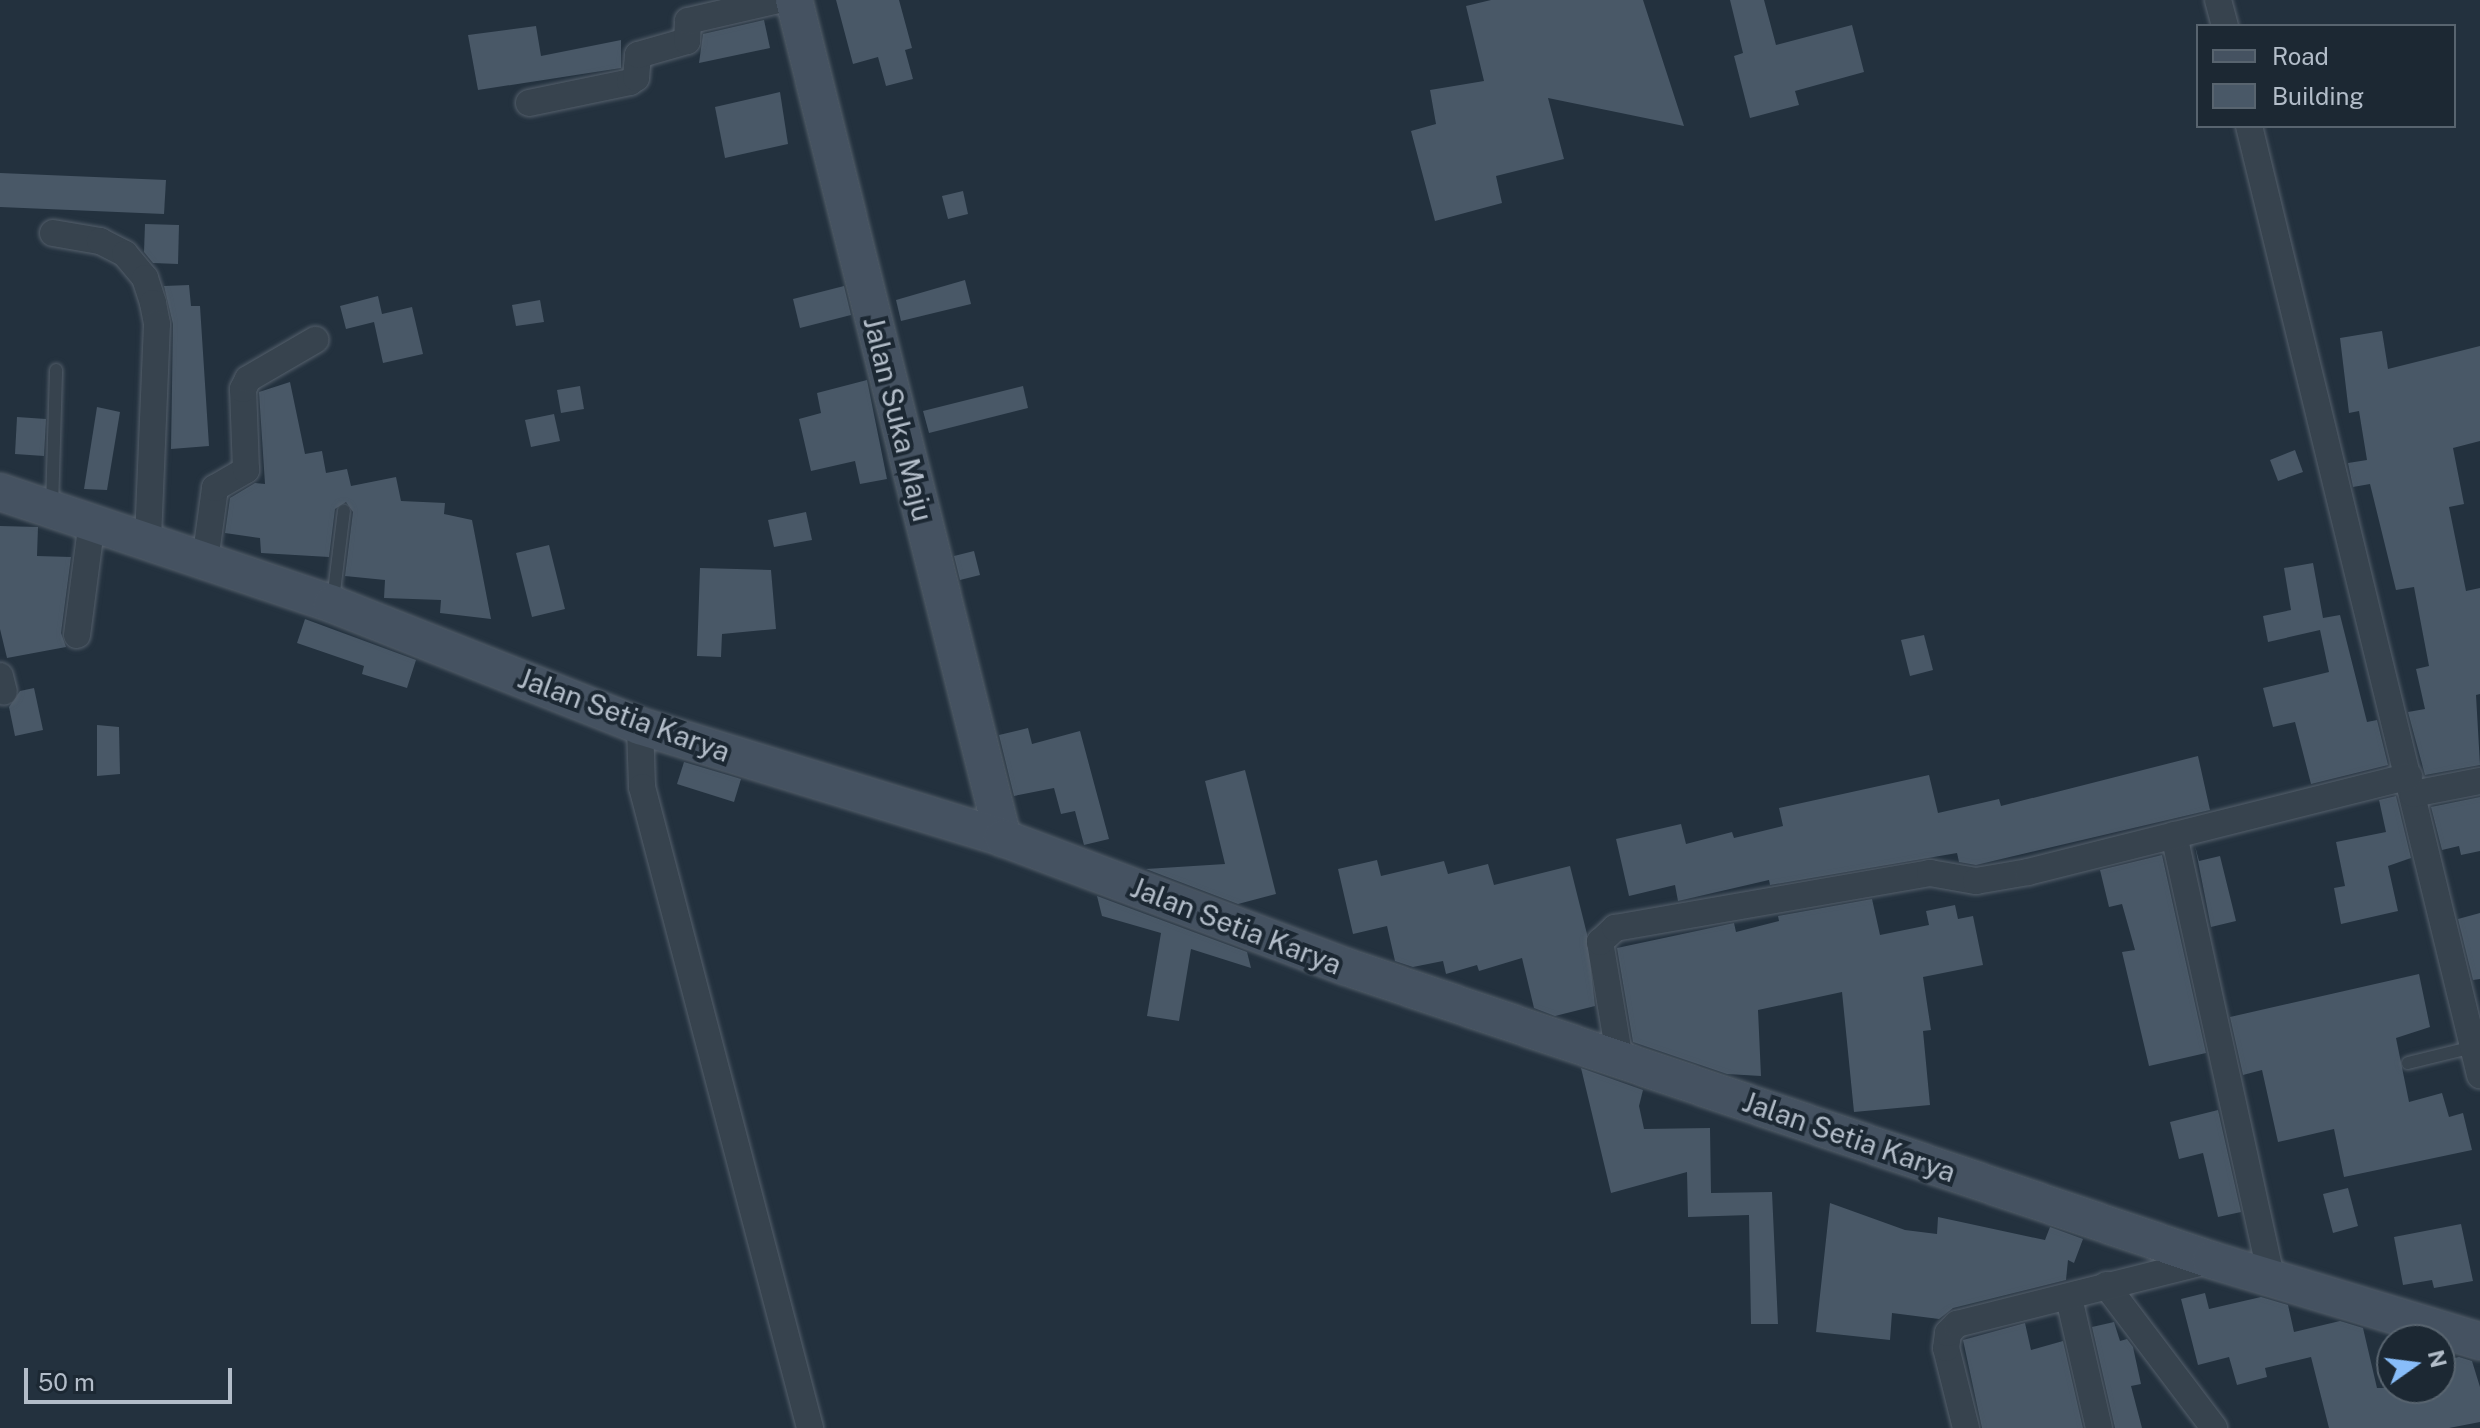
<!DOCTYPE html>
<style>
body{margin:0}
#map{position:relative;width:2480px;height:1428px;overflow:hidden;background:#23313e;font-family:"Public Sans",sans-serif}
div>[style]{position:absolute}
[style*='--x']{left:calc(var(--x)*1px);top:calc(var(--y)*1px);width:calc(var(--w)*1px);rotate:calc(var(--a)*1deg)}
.building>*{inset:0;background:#495867}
.roads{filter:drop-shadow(0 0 2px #55606c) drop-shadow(0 0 2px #55606c)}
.lane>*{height:12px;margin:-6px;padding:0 6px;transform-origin:6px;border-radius:6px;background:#37434e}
.street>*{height:26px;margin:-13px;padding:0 13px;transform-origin:13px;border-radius:13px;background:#37434e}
.secondary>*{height:36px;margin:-18px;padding:0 18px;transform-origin:18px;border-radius:18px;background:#455261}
span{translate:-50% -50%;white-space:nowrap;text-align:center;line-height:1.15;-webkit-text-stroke:8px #1c2833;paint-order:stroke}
.street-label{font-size:28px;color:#b3bdc9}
.legend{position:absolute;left:2196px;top:24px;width:260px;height:104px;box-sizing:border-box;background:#1c2833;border:2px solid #58646f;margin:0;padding:10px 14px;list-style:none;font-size:24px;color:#b3bdc9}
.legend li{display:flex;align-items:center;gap:16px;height:40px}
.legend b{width:40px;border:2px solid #58646f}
.north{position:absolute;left:2376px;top:1324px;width:80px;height:80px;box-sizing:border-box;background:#1c2833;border:2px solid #58646f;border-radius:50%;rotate:76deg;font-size:22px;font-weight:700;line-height:32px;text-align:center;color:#b3bdc9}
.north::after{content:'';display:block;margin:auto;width:28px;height:36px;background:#88bdf9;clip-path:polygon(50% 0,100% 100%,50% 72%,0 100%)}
.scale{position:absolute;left:24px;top:1368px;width:208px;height:36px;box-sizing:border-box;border:4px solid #b3bdc9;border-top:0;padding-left:10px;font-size:24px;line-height:28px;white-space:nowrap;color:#b3bdc9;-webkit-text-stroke:6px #1c2833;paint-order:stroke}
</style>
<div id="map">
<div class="building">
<i style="clip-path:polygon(836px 0,899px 0,912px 48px,905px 50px,913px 79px,886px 86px,878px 57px,853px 64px)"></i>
<i style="clip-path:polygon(1491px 0,1643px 0,1684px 126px,1548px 98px,1564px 159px,1496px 176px,1502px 203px,1435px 221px,1411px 131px,1436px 124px,1430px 90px,1484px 81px,1466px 6px)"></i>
<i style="clip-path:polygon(1730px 0,1764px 0,1776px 45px,1852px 25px,1864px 72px,1795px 91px,1799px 105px,1750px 118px,1734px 56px,1743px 53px)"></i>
<i style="clip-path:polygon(764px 20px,770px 48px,699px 63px,703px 34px)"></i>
<i style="clip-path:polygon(536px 26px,541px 56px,621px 40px,621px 68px,478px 90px,468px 35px)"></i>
<i style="clip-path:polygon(780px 92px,788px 144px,725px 158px,715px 107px)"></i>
<i style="clip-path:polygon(0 173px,166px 180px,164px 214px,0 207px)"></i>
<i style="clip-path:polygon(963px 191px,968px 214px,948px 219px,942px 196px)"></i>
<i style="clip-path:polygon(145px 224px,179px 225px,178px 264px,153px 263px,144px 252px)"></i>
<i style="clip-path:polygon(965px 280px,971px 304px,901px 321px,896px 300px)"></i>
<i style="clip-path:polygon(189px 285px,191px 306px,200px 306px,209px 446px,171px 449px,173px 324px,164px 286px)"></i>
<i style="clip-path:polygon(844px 286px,851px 315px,800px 328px,793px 299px)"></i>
<i style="clip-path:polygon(378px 296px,382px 314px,412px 307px,423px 354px,383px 363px,374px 322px,346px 329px,340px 306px)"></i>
<i style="clip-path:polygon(540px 300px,544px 322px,516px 326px,512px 305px)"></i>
<i style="clip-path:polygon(2382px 331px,2388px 369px,2480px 346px,2480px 441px,2453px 448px,2464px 504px,2449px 507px,2466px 591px,2480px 588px,2480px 694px,2476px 695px,2480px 765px,2425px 775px,2408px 712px,2425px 709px,2416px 669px,2429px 666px,2414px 587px,2396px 590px,2370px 484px,2353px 487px,2348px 463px,2367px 460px,2359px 411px,2349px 413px,2340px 338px)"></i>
<i style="clip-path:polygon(867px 380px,887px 479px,860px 484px,855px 461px,811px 471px,799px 419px,821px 413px,817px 393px)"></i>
<i style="clip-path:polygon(290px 382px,305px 454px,322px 451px,326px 473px,347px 469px,351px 486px,396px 477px,401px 501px,445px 503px,444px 514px,472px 520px,491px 619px,440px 613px,441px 600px,384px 598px,385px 580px,345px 576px,353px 512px,346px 502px,335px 509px,329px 557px,261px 553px,260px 538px,225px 533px,230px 498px,255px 483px,265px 484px,259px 392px)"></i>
<i style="clip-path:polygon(580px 386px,584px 409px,561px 413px,557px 390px)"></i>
<i style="clip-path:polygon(1023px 386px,1028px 408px,929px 433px,923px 411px)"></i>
<i style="clip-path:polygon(97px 407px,120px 412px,107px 490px,84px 489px)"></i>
<i style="clip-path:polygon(554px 414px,560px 441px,531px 447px,525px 420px)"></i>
<i style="clip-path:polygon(17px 417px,46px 419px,44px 456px,15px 454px)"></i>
<i style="clip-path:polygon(2295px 450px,2303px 472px,2278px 481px,2270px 460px)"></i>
<i style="clip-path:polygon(806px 512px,812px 540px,774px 547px,768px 520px)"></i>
<i style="clip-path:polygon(0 526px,38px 527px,37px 556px,71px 557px,61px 633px,66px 647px,7px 658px,0 629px)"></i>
<i style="clip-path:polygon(549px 545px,565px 609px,532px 617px,516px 553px)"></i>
<i style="clip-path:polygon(974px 551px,980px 575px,960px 580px,954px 556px)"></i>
<i style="clip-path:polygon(2313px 563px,2323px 618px,2340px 615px,2367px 722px,2377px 720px,2388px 765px,2311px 784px,2295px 722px,2273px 727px,2263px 688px,2329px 672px,2320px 630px,2268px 642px,2263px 616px,2291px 610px,2284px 568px)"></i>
<i style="clip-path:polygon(700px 568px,771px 570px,776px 629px,722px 634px,721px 657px,697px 656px)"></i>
<i style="clip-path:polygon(305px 619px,416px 660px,407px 688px,362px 674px,364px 666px,297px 643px)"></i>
<i style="clip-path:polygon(1924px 635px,1933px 670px,1910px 676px,1901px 640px)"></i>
<i style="clip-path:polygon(34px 688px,43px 730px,15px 736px,9px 707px,20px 691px)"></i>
<i style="clip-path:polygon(97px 725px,119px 727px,120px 774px,97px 776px)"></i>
<i style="clip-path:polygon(1028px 728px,1032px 744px,1080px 731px,1109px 839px,1084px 845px,1075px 811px,1061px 814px,1054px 788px,1014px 796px,999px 735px)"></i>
<i style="clip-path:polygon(2198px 756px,2210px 810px,1976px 865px,1959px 862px,1957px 853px,1770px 885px,1769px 880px,1678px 901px,1675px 885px,1629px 896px,1616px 839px,1681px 824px,1686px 844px,1732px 832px,1734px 838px,1783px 826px,1779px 808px,1929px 775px,1938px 813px,1999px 799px,2001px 806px)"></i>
<i style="clip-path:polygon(684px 762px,741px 779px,734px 802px,677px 784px)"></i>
<i style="clip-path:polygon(1245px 770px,1276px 894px,1238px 904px,1146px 869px,1225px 864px,1205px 781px)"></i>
<i style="clip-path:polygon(2396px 796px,2411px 858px,2388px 866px,2398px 911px,2341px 924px,2334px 888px,2345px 886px,2336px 842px,2386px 832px,2379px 800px)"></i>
<i style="clip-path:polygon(2480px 797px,2480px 851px,2461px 855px,2459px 846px,2442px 850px,2431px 807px)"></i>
<i style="clip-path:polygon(2195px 846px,2199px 861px,2220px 856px,2236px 921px,2211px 927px)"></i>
<i style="clip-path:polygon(2162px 855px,2206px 1053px,2149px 1066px,2122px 952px,2135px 950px,2122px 904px,2109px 907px,2100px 870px)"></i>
<i style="clip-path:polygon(1377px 860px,1381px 876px,1444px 861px,1448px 874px,1488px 864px,1494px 885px,1570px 866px,1587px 934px,1595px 1006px,1555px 1016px,1534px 1008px,1522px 958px,1479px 971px,1477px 965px,1446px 974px,1443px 961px,1413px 967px,1395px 961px,1387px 926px,1353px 934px,1338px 869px)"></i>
<i style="clip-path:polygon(1097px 896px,1247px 952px,1251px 968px,1191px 949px,1179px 1021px,1147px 1016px,1161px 933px,1102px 916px)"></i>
<i style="clip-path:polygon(1872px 899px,1880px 935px,1929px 925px,1926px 911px,1955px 905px,1958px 919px,1973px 916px,1983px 965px,1923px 977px,1931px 1030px,1923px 1031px,1930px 1105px,1854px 1112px,1842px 992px,1758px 1010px,1761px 1076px,1727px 1074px,1633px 1042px,1617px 948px,1734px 923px,1736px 932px,1779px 921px,1778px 916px)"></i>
<i style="clip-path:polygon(2480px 913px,2480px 979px,2473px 980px,2458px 919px)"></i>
<i style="clip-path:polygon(2419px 974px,2430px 1027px,2396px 1038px,2409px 1102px,2442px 1093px,2449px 1117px,2463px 1113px,2472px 1150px,2344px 1177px,2334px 1129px,2278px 1142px,2262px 1070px,2243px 1075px,2230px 1017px)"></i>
<i style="clip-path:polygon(1581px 1068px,1643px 1090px,1639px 1106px,1644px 1129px,1710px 1128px,1711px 1193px,1772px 1192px,1778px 1324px,1751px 1324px,1749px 1215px,1688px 1217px,1687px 1172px,1611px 1193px)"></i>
<i style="clip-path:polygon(2218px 1110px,2241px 1212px,2218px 1217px,2203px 1153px,2179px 1159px,2170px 1122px)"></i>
<i style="clip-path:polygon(2348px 1188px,2358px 1226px,2333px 1233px,2323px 1194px)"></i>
<i style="clip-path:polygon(1830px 1203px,1905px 1230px,1937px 1234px,1938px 1217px,2045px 1240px,2050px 1227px,2083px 1239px,2074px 1263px,2068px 1260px,2066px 1280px,1953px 1308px,1939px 1319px,1892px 1313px,1890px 1340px,1816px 1332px)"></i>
<i style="clip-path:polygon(2461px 1224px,2473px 1281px,2434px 1288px,2432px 1280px,2403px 1285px,2394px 1237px)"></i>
<i style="clip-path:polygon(2205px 1293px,2209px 1309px,2261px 1297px,2288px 1305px,2294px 1332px,2340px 1321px,2363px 1328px,2377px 1388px,2444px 1388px,2440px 1361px,2459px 1357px,2472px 1361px,2480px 1387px,2480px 1422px,2449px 1428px,2329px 1428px,2311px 1357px,2265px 1368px,2267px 1377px,2237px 1385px,2229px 1357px,2198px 1365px,2181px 1299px)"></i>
<i style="clip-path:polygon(2114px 1322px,2120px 1341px,2127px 1339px,2133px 1347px,2141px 1384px,2131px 1386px,2142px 1428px,2115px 1428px,2092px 1327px)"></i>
<i style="clip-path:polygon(2025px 1323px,2031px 1350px,2063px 1341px,2083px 1428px,1982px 1428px,1963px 1340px)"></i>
</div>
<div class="roads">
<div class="lane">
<i style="--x:52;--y:507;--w:137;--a:-88.3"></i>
<i style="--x:333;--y:600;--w:90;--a:-83"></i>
<i style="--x:2408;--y:1063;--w:67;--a:-13.8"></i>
</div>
<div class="street">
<i style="--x:2218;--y:0;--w:27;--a:75"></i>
<i style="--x:529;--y:103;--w:103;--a:-11.7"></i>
<i style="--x:630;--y:82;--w:7;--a:-34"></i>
<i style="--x:636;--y:78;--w:23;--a:-85"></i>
<i style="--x:638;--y:55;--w:51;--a:-15.9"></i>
<i style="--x:687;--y:41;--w:20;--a:-87"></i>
<i style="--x:688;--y:21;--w:93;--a:-13"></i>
<i style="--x:2249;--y:126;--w:977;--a:76.32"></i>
<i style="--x:53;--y:233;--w:48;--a:9.7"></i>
<i style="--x:100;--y:241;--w:28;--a:27"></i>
<i style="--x:125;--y:254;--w:31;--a:50"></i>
<i style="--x:145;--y:278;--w:26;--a:72"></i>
<i style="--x:153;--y:303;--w:21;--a:79"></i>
<i style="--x:157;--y:324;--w:215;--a:92.4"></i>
<i style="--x:205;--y:561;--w:74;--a:-82.2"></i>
<i style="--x:215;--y:488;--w:36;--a:-30"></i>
<i style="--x:246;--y:470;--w:81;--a:-92.1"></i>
<i style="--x:243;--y:389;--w:11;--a:-63"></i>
<i style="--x:248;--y:379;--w:78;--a:-30.2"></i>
<i style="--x:77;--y:635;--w:115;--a:-82.5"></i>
<i style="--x:0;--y:676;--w:16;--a:76"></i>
<i style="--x:640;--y:726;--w:61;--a:88.1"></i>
<i style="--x:642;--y:787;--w:663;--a:75.31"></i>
<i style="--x:2413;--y:794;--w:68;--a:-11"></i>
<i style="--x:2174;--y:835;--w:456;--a:77.6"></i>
<i style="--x:1620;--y:1060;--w:120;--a:-99.6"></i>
<i style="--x:1600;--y:942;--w:21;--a:-43"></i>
<i style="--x:1615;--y:928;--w:320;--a:-9.9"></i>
<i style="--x:1930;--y:873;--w:47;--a:9.9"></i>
<i style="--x:1976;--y:881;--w:53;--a:-9.8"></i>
<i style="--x:2028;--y:872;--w:393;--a:-14.1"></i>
<i style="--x:2106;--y:1285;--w:179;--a:52.9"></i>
<i style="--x:2069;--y:1298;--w:133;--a:77"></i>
<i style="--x:1966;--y:1428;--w:82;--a:-104"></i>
<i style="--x:1946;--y:1348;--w:15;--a:-82"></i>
<i style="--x:1948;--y:1333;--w:13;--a:-45"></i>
<i style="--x:1957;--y:1324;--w:262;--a:-14.1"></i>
</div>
<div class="secondary">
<i style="--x:794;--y:0;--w:864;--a:76"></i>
<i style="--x:0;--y:492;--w:350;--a:18.6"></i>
<i style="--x:332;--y:604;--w:331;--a:21.6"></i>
<i style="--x:640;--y:726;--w:380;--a:17.1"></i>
<i style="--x:1003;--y:838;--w:367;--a:20.6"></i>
<i style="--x:1347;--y:967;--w:912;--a:18.73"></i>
<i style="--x:2211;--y:1260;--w:281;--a:16.8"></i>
</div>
</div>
<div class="street-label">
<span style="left:898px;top:419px;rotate:76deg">Jalan Suka Maju</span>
<span style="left:624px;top:715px;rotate:20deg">Jalan Setia Karya</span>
<span style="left:1236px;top:926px;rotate:21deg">Jalan Setia Karya</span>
<span style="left:1849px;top:1137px;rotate:19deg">Jalan Setia Karya</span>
</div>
<ul class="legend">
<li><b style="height:10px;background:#455261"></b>Road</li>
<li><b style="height:22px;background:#495867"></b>Building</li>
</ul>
<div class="north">N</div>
<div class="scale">50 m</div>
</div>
